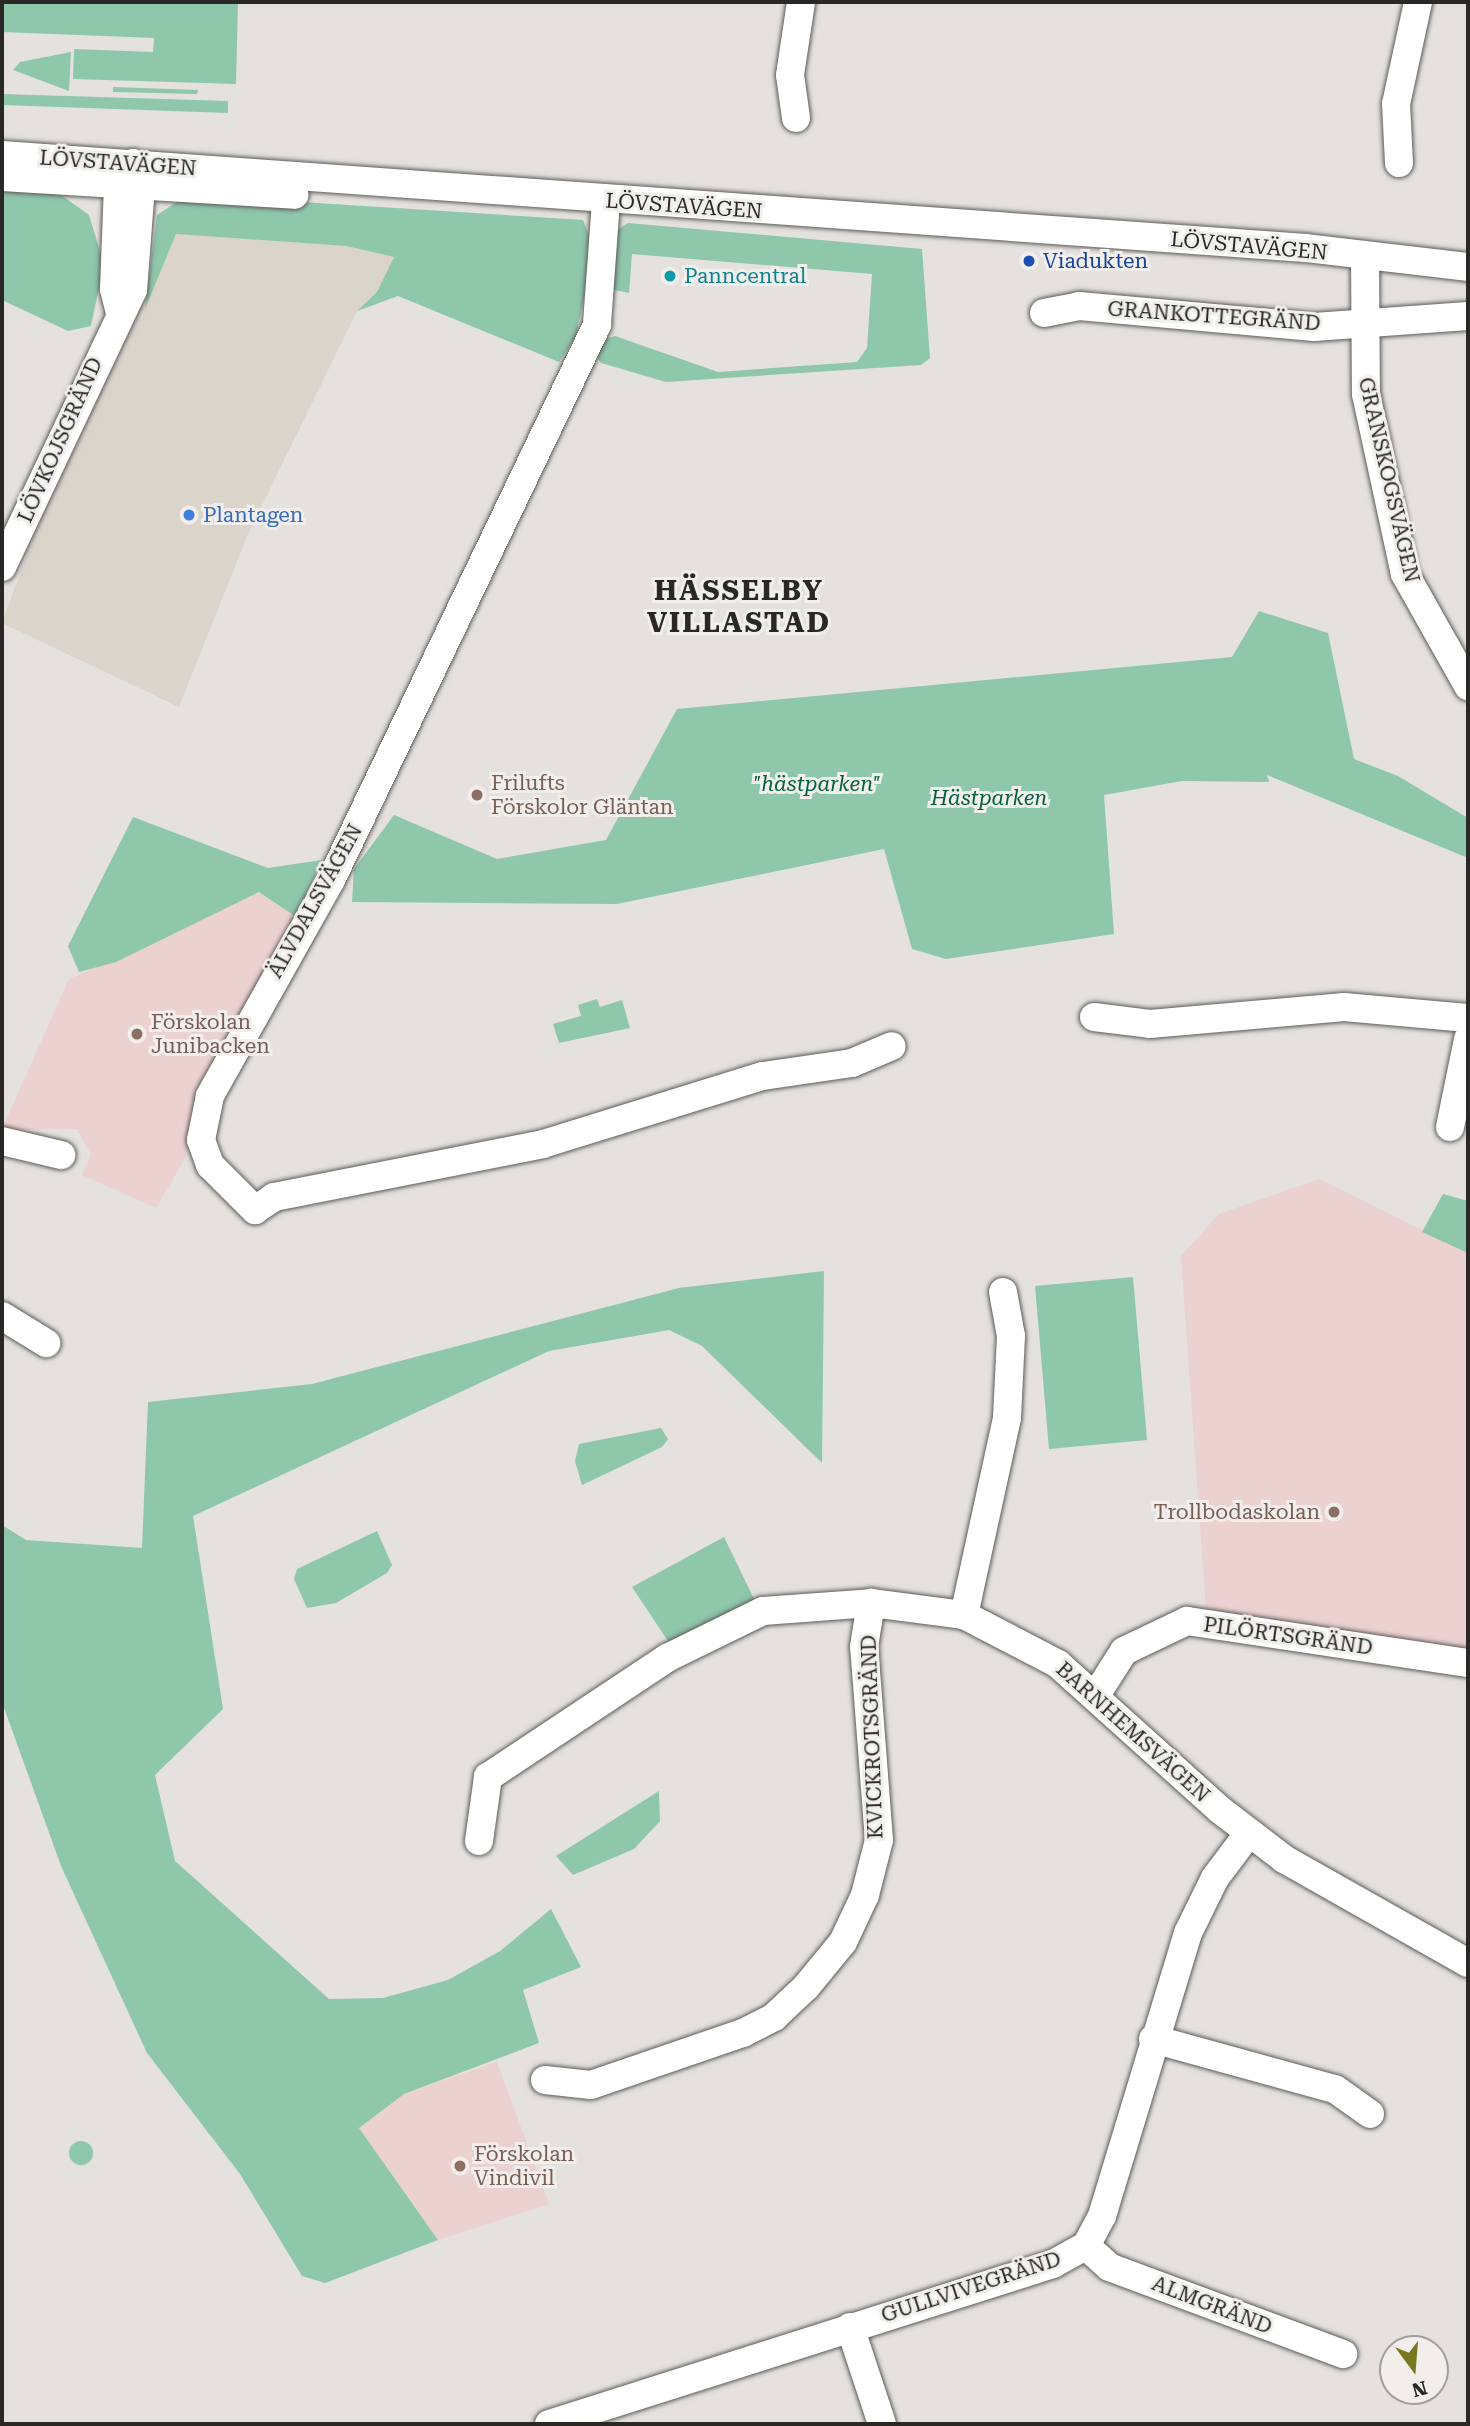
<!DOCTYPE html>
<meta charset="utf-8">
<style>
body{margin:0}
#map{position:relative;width:1470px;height:2426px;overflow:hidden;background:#e4e1de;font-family:"Roboto Serif",serif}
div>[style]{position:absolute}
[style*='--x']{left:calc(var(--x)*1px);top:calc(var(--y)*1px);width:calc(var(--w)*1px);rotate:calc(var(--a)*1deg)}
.built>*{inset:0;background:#dbd4cb}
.education>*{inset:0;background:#ebd1d0}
.green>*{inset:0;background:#8fc7ab}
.round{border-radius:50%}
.roads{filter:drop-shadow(0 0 2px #5d5b58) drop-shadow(0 0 2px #5d5b58)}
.minor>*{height:28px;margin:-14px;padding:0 14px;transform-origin:14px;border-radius:14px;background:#fff}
.dots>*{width:19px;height:19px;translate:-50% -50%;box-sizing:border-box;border:4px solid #f1eeeb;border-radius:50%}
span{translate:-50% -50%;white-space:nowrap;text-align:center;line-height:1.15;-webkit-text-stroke:6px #f1eeeb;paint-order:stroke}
.street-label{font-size:21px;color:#292827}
.transit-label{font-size:21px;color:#164399}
.left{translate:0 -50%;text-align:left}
.culture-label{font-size:21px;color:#0d838f}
.shop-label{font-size:21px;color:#366cbe}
.education-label{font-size:21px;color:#785e54}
.right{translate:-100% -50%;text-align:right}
.park-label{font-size:21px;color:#016243;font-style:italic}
.district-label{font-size:28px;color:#292827;font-weight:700;letter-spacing:2px}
.frame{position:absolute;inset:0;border:4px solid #292827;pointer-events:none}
.north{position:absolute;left:1379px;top:2335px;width:70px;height:70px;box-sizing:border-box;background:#f1eeeb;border:2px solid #a19f9d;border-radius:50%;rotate:164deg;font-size:19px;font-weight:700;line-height:28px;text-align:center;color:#292827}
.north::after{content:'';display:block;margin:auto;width:24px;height:32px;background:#7a781e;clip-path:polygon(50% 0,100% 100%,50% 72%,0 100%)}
</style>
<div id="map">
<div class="built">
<i style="clip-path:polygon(176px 234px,346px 246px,394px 257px,377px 292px,357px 311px,248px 534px,179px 707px,2px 623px,35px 532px)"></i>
</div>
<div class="education">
<i style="clip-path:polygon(260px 892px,296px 917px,201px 1089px,186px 1157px,156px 1208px,82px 1175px,91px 1154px,77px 1129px,2px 1129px,69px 979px)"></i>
<i style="clip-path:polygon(1319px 1179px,1468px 1253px,1468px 1657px,1207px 1624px,1181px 1256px,1219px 1214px)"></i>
<i style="clip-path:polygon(497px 2062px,549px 2204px,438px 2240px,359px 2128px,404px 2094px)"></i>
</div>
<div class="green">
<i style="clip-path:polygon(2px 2px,238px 2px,236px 84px,73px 79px,74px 49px,153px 52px,154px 38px,2px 32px)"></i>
<i style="clip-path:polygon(71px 52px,69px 91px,13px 70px,20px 62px)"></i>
<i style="clip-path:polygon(113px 87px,198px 90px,197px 94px,113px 92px)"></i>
<i style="clip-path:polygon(2px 94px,228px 101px,228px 113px,2px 105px)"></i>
<i style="clip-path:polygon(2px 189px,57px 192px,89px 215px,104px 264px,91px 326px,68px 331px,2px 300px)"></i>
<i style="clip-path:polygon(224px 197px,583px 220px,590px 237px,588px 278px,576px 336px,559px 362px,398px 296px,357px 311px,377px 292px,394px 257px,346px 246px,176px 234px,145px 309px,157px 215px,177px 202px)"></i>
<i style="clip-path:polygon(628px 223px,922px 249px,930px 358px,921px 365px,666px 382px,601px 363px,596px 357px,605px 339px,615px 336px,718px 372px,857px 362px,867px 348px,872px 274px,632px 254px,629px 293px,610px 289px,617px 230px)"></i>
<i style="clip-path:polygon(1259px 611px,1328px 633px,1354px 759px,1398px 776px,1468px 818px,1468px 858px,1267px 775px,1269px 782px,1182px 781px,1104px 795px,1114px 934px,946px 959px,912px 949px,884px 849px,617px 904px,352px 902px,354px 869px,394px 815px,497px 859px,606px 840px,677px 709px,1232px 657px)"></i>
<i style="clip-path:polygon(133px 817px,268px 868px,322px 860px,296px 917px,259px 892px,116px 962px,79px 972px,68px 946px)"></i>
<i style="clip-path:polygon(597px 999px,600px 1007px,622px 1000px,630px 1028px,559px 1043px,553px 1024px,581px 1016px,578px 1005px)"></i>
<i style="clip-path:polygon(1443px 1194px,1468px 1201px,1468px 1253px,1422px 1232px)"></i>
<i style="clip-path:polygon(824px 1271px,822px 1463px,702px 1346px,669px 1330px,549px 1351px,193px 1516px,223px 1709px,155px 1775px,175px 1861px,329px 1999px,383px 1998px,448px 1980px,500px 1951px,551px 1909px,581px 1967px,523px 1990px,539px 2043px,404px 2094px,359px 2128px,438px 2240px,325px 2283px,302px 2276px,240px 2174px,147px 2053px,61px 1866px,2px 1702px,2px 1525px,26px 1540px,142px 1548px,148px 1402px,312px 1384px,679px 1288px)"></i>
<i style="clip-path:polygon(1133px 1277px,1147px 1440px,1049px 1449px,1035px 1286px)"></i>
<i style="clip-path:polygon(661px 1428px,668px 1439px,662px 1447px,582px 1485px,575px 1461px,579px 1444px)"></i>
<i style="clip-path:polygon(377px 1531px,392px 1565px,387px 1573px,336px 1603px,307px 1608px,294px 1579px,297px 1569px)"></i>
<i style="clip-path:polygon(724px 1537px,756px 1603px,670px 1644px,632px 1587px)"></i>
<i style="clip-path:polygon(659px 1791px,660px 1821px,634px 1849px,573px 1875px,556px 1856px)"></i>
<i class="round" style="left:69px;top:2141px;width:24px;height:24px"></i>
</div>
<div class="roads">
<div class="minor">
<i style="--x:796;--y:118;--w:43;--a:-97.9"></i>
<i style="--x:790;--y:75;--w:74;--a:-81.4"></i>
<i style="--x:2;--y:155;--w:1307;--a:4.08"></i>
<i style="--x:1306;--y:248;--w:163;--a:6.7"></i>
<i style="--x:1399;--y:163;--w:59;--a:-92.9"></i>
<i style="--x:1396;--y:104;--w:104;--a:-77.8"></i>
<i style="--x:2;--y:177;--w:293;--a:3.5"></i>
<i style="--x:606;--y:201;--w:124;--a:94.2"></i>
<i style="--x:597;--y:325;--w:615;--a:115.61"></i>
<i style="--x:331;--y:880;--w:248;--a:119.3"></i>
<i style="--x:210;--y:1096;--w:45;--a:101.6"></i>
<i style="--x:201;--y:1140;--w:27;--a:70"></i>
<i style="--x:210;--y:1165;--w:64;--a:45"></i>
<i style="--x:255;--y:1210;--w:23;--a:-34"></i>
<i style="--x:274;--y:1197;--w:274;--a:-11.1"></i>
<i style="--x:543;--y:1144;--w:230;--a:-17.2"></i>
<i style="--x:763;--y:1076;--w:90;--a:-8.3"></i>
<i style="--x:852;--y:1063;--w:43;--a:-23"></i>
<i style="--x:1365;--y:259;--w:135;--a:89.6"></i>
<i style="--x:1366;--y:394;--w:184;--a:77.8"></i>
<i style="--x:1405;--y:574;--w:129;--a:60.6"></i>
<i style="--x:1044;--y:313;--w:36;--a:-11"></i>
<i style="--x:1079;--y:306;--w:236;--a:5.1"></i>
<i style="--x:1314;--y:327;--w:154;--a:-4.1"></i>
<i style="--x:2;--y:567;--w:306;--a:-64.7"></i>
<i style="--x:133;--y:290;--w:104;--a:-85.6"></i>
<i style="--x:141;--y:186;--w:24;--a:-109"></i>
<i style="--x:133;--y:163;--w:27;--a:124"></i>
<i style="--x:118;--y:185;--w:104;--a:92.2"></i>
<i style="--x:114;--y:289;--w:25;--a:76"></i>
<i style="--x:1094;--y:1017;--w:56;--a:7.1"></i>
<i style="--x:1150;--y:1024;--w:195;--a:-5"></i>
<i style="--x:1344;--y:1007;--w:124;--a:5.1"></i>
<i style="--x:1450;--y:1127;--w:90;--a:-78.4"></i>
<i style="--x:2;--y:1141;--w:61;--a:13.3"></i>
<i style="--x:1003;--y:1292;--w:45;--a:79.7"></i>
<i style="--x:1011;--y:1336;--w:82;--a:92.8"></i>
<i style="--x:1007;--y:1418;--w:202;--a:102.3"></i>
<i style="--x:964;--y:1615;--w:106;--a:27.5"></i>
<i style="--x:1058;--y:1664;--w:218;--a:42"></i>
<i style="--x:1220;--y:1810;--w:81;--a:37.4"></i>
<i style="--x:1284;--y:1859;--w:211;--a:29.5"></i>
<i style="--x:2;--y:1316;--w:52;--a:31.5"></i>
<i style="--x:1096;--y:1695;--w:52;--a:-57.5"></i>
<i style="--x:1124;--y:1651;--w:70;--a:-25.5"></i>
<i style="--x:1187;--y:1621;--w:284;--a:8.5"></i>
<i style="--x:479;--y:1841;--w:65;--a:-82"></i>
<i style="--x:488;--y:1777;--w:215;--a:-33.6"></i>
<i style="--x:667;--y:1658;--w:107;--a:-26.1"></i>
<i style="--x:763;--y:1611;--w:108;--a:-4.2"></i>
<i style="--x:1153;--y:2039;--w:189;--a:15.4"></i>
<i style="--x:1335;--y:2089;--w:43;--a:35.5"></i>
<i style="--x:545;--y:2080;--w:46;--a:6.2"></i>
<i style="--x:591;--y:2085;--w:161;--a:-18.9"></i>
<i style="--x:743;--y:2033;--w:35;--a:-27"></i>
<i style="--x:774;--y:2017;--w:44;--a:-43.2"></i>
<i style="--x:806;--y:1987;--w:58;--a:-50.6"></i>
<i style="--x:843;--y:1942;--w:52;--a:-64.9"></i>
<i style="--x:865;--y:1895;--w:57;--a:-75.7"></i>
<i style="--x:879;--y:1840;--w:194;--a:-94.4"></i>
<i style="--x:864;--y:1647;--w:45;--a:-81"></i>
<i style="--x:871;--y:1603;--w:94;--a:7.4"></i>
<i style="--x:1086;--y:2246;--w:31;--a:42"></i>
<i style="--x:1109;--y:2267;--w:250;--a:20.4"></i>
<i style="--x:850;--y:2327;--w:102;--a:71.7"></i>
<i style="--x:549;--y:2424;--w:529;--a:-17.61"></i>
<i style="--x:1053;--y:2264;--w:38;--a:-29"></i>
<i style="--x:1086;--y:2246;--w:34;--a:-62"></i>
<i style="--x:1102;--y:2216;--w:296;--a:-73.1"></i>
<i style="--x:1188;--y:1933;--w:61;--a:-63.9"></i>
<i style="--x:1215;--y:1878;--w:55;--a:-53.1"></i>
</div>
</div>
<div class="dots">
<i style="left:1029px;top:261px;background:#1a4fb4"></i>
<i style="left:670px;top:276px;background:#0f9aa8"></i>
<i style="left:189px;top:515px;background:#3f7fe0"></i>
<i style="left:477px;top:795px;background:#8d6e63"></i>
<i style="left:137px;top:1034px;background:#8d6e63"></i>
<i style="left:1334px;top:1512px;background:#8d6e63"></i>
<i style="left:460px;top:2166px;background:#8d6e63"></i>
</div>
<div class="street-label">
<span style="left:118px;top:163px;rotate:4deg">LÖVSTAVÄGEN</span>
<span style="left:684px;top:206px;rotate:4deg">LÖVSTAVÄGEN</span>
<span style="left:1249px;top:246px;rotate:5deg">LÖVSTAVÄGEN</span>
<span style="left:1214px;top:316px;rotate:4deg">GRANKOTTEGRÄND</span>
<span style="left:60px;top:440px;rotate:-66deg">LÖVKOJSGRÄND</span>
<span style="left:1389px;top:480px;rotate:77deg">GRANSKOGSVÄGEN</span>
<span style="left:315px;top:901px;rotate:-61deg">ÄLVDALSVÄGEN</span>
<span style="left:1288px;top:1636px;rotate:8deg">PILÖRTSGRÄND</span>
<span style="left:1133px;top:1732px;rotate:42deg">BARNHEMSVÄGEN</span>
<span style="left:872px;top:1737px;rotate:-92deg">KVICKROTSGRÄND</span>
<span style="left:971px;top:2287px;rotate:-18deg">GULLVIVEGRÄND</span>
<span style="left:1212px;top:2305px;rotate:21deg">ALMGRÄND</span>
</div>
<div class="transit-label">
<span class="left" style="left:1043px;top:261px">Viadukten</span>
</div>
<div class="culture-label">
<span class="left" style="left:684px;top:276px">Panncentral</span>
</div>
<div class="shop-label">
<span class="left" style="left:203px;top:515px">Plantagen</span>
</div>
<div class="education-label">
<span class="left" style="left:491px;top:795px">Frilufts<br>Förskolor Gläntan</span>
<span class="left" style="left:151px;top:1034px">Förskolan<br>Junibacken</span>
<span class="right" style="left:1320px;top:1512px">Trollbodaskolan</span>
<span class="left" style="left:474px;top:2166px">Förskolan<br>Vindivil</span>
</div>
<div class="park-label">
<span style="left:817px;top:784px">"hästparken"</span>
<span style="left:989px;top:798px">Hästparken</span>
</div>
<div class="district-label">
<span style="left:739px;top:607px">HÄSSELBY<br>VILLASTAD</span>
</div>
<div class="frame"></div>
<div class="north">N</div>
</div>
